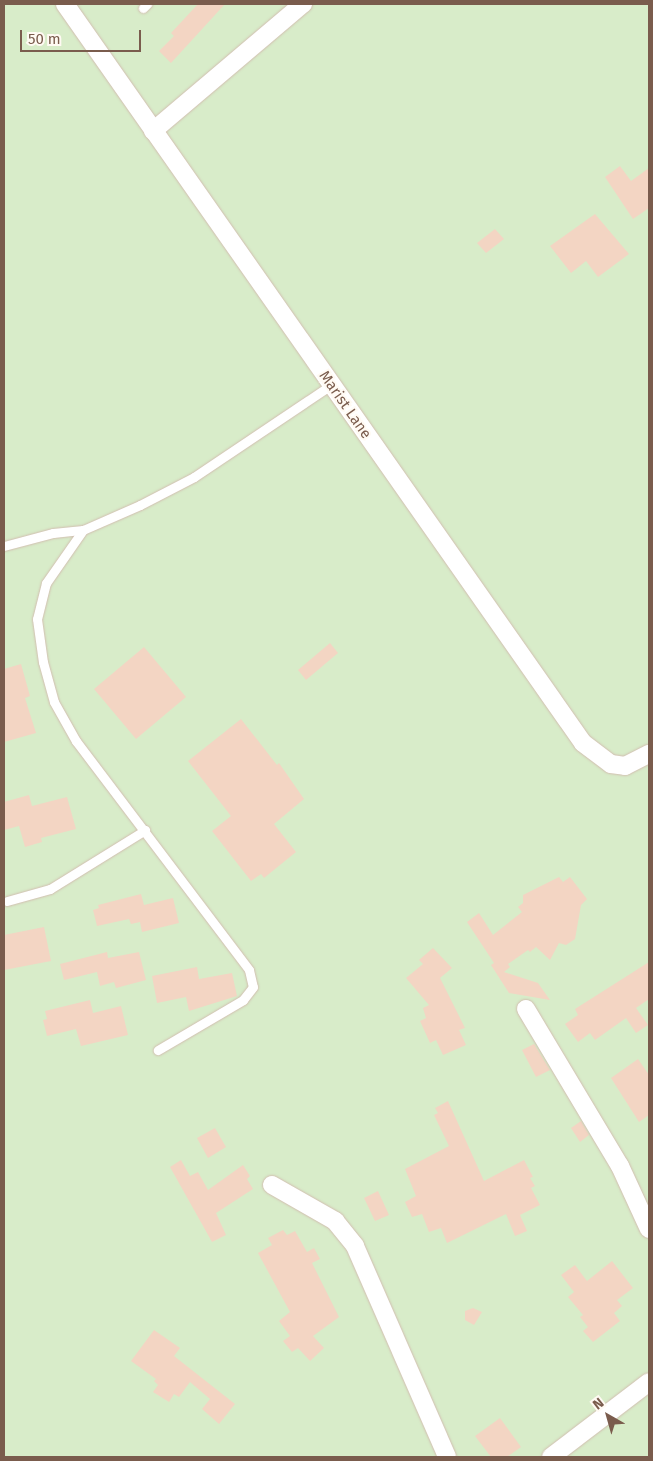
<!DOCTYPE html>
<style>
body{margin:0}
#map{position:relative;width:653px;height:1461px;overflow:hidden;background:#fdf6ec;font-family:"Fira Sans",sans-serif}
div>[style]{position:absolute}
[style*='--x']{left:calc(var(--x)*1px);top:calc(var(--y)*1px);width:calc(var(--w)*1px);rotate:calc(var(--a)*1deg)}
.green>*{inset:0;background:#d8ecc9}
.building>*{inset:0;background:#f3d5c3}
.roads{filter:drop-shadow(0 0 1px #d1beb0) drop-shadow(0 0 1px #d1beb0)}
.lane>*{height:9px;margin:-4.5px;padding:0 4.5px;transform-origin:4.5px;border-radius:4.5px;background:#fff}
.street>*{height:18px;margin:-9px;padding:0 9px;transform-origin:9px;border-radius:9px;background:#fff}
span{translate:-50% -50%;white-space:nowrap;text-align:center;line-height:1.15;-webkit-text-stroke:4px #fffaf3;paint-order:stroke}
.street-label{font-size:15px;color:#7a5c4d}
.frame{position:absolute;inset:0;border:5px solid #7a5c4d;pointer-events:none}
.north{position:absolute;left:583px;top:1391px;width:50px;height:50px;-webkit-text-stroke:4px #fffaf3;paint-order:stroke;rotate:322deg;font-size:14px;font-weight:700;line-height:20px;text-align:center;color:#7a5c4d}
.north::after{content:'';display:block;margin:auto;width:18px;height:22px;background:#7a5c4d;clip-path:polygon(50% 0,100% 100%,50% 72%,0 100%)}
.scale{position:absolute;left:20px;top:30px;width:121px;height:22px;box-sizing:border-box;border:2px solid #7a5c4d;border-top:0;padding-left:6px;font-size:15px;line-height:18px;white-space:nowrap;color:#7a5c4d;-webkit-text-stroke:4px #fffaf3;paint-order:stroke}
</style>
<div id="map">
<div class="green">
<i style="clip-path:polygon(4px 4px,649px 4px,649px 1457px,4px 1457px)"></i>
</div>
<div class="building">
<i style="clip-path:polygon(198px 4px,225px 4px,171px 63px,159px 51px,174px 36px,171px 33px)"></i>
<i style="clip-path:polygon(620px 166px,631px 181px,649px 168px,649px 208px,633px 219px,605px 177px)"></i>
<i style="clip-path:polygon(595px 214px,629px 254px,598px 277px,586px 261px,571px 273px,550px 246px)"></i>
<i style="clip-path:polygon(495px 229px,504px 239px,486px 253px,477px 243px)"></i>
<i style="clip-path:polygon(330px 643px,338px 653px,306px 680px,298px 670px)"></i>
<i style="clip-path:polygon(144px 647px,186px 697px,136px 739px,94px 689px)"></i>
<i style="clip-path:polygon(21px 664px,30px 696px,25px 698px,36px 733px,4px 742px,4px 669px)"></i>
<i style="clip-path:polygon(241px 719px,277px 765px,279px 763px,304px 799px,274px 824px,296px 852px,264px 878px,261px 874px,251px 881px,212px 831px,231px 816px,188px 761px)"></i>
<i style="clip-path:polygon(29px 795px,32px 806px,67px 797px,76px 829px,41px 838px,42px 842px,25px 847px,19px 826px,4px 830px,4px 802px)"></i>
<i style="clip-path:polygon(559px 877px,563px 882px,570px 877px,587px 899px,581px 905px,575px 939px,566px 945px,559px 943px,550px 960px,536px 947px,530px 952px,528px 950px,508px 964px,510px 967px,504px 972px,538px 983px,550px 1000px,509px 993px,491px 965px,494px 963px,467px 922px,479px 913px,493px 935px,522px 912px,518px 907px,523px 903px,523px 895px)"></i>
<i style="clip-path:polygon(141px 894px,144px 905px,173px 898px,179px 923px,142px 932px,140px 922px,131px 924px,129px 919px,97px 926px,93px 910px,99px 908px,98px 905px)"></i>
<i style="clip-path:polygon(44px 927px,51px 961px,4px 970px,4px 935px)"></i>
<i style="clip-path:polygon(433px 948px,452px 968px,440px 978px,465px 1028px,459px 1030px,466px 1045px,443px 1055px,436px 1040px,430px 1043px,420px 1021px,426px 1018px,423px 1008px,429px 1005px,406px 978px,423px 964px,419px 960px)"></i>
<i style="clip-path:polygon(107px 952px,108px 958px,139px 952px,146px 980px,116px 988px,114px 982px,100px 986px,97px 972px,64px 980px,60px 964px)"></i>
<i style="clip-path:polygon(649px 962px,649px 999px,636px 1008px,648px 1025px,636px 1033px,626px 1018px,595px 1040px,590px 1033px,578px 1042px,565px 1024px,578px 1015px,575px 1009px)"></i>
<i style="clip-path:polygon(197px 967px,199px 979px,232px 973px,237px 996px,189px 1011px,186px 997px,157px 1003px,152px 976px)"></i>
<i style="clip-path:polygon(90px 1000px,93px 1013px,121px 1006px,128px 1035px,81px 1046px,76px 1029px,47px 1036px,43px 1020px,47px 1019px,45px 1011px)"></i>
<i style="clip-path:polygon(534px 1044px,550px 1070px,536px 1077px,522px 1050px)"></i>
<i style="clip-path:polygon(638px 1059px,649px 1075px,649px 1115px,639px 1122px,611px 1078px)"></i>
<i style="clip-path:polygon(448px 1101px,484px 1181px,524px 1160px,533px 1177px,530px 1178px,535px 1186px,531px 1188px,540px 1205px,520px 1215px,527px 1231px,515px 1236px,506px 1214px,447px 1243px,441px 1228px,429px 1232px,422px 1214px,412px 1217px,405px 1202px,416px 1196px,405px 1169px,449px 1146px,434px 1115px,438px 1113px,435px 1108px)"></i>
<i style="clip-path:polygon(581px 1121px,589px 1135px,580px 1142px,571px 1128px)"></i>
<i style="clip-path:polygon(215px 1128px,226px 1147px,208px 1158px,197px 1138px)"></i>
<i style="clip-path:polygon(181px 1160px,190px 1176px,198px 1172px,208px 1190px,243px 1165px,250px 1176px,247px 1179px,253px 1189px,216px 1213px,226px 1235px,212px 1242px,170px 1167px)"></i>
<i style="clip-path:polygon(378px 1191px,389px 1215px,375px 1221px,364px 1198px)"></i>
<i style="clip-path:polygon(283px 1230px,287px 1235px,295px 1231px,307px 1252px,314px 1248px,320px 1259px,312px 1263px,339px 1317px,313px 1336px,324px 1348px,310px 1361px,298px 1348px,292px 1352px,283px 1341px,290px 1336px,279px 1321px,290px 1312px,258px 1253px,272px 1245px,268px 1238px)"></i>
<i style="clip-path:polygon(612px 1261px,633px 1288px,617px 1300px,622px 1306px,614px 1313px,620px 1321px,593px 1342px,583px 1331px,588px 1327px,580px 1317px,583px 1315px,568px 1297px,574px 1292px,561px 1275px,575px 1265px,587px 1281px)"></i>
<i style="clip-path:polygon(473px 1308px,482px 1312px,474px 1325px,465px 1320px,465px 1311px)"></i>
<i style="clip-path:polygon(154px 1330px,180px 1348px,174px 1356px,235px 1404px,219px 1424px,202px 1409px,210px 1399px,190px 1382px,179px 1397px,174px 1394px,169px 1402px,153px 1392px,158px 1385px,154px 1381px,156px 1379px,131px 1361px)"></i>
<i style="clip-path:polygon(500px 1418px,521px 1447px,507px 1457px,491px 1457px,475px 1436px)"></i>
</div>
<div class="roads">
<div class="lane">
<i style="--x:143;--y:8;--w:6;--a:-45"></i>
<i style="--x:83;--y:530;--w:65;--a:124.9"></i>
<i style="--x:46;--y:583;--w:37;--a:104"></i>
<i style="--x:37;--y:619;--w:43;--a:82.1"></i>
<i style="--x:43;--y:662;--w:41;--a:74.6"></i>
<i style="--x:54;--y:702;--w:45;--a:60.6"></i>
<i style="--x:76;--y:741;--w:287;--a:52.9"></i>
<i style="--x:249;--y:970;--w:17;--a:77"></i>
<i style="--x:253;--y:987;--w:16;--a:128"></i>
<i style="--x:243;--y:1000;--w:99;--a:149.5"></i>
<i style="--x:4;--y:546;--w:51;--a:-14.9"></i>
<i style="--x:53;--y:533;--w:30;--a:-6"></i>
<i style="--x:83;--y:530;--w:62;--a:-23.7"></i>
<i style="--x:140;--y:505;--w:61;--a:-27.4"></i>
<i style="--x:194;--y:477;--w:165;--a:-33.9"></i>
<i style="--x:7;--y:901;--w:45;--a:-15.6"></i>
<i style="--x:50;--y:889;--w:112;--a:-31.8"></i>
</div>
<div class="street">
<i style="--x:65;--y:4;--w:902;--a:54.97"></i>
<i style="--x:583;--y:743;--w:35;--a:37"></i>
<i style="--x:611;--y:764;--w:14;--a:8"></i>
<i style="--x:625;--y:766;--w:27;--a:-27"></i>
<i style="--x:153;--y:131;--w:197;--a:-40.3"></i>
<i style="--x:526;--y:1009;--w:183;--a:59.1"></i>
<i style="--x:620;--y:1166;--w:69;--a:65.3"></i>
<i style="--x:272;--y:1185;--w:73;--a:29.7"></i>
<i style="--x:335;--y:1221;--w:32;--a:51"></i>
<i style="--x:355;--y:1246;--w:230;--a:66.4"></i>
<i style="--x:551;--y:1457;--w:123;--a:-37.4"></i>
</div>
</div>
<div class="street-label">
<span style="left:345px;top:405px;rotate:55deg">Marist Lane</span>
</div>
<div class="frame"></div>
<div class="north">N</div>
<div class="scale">50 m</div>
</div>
